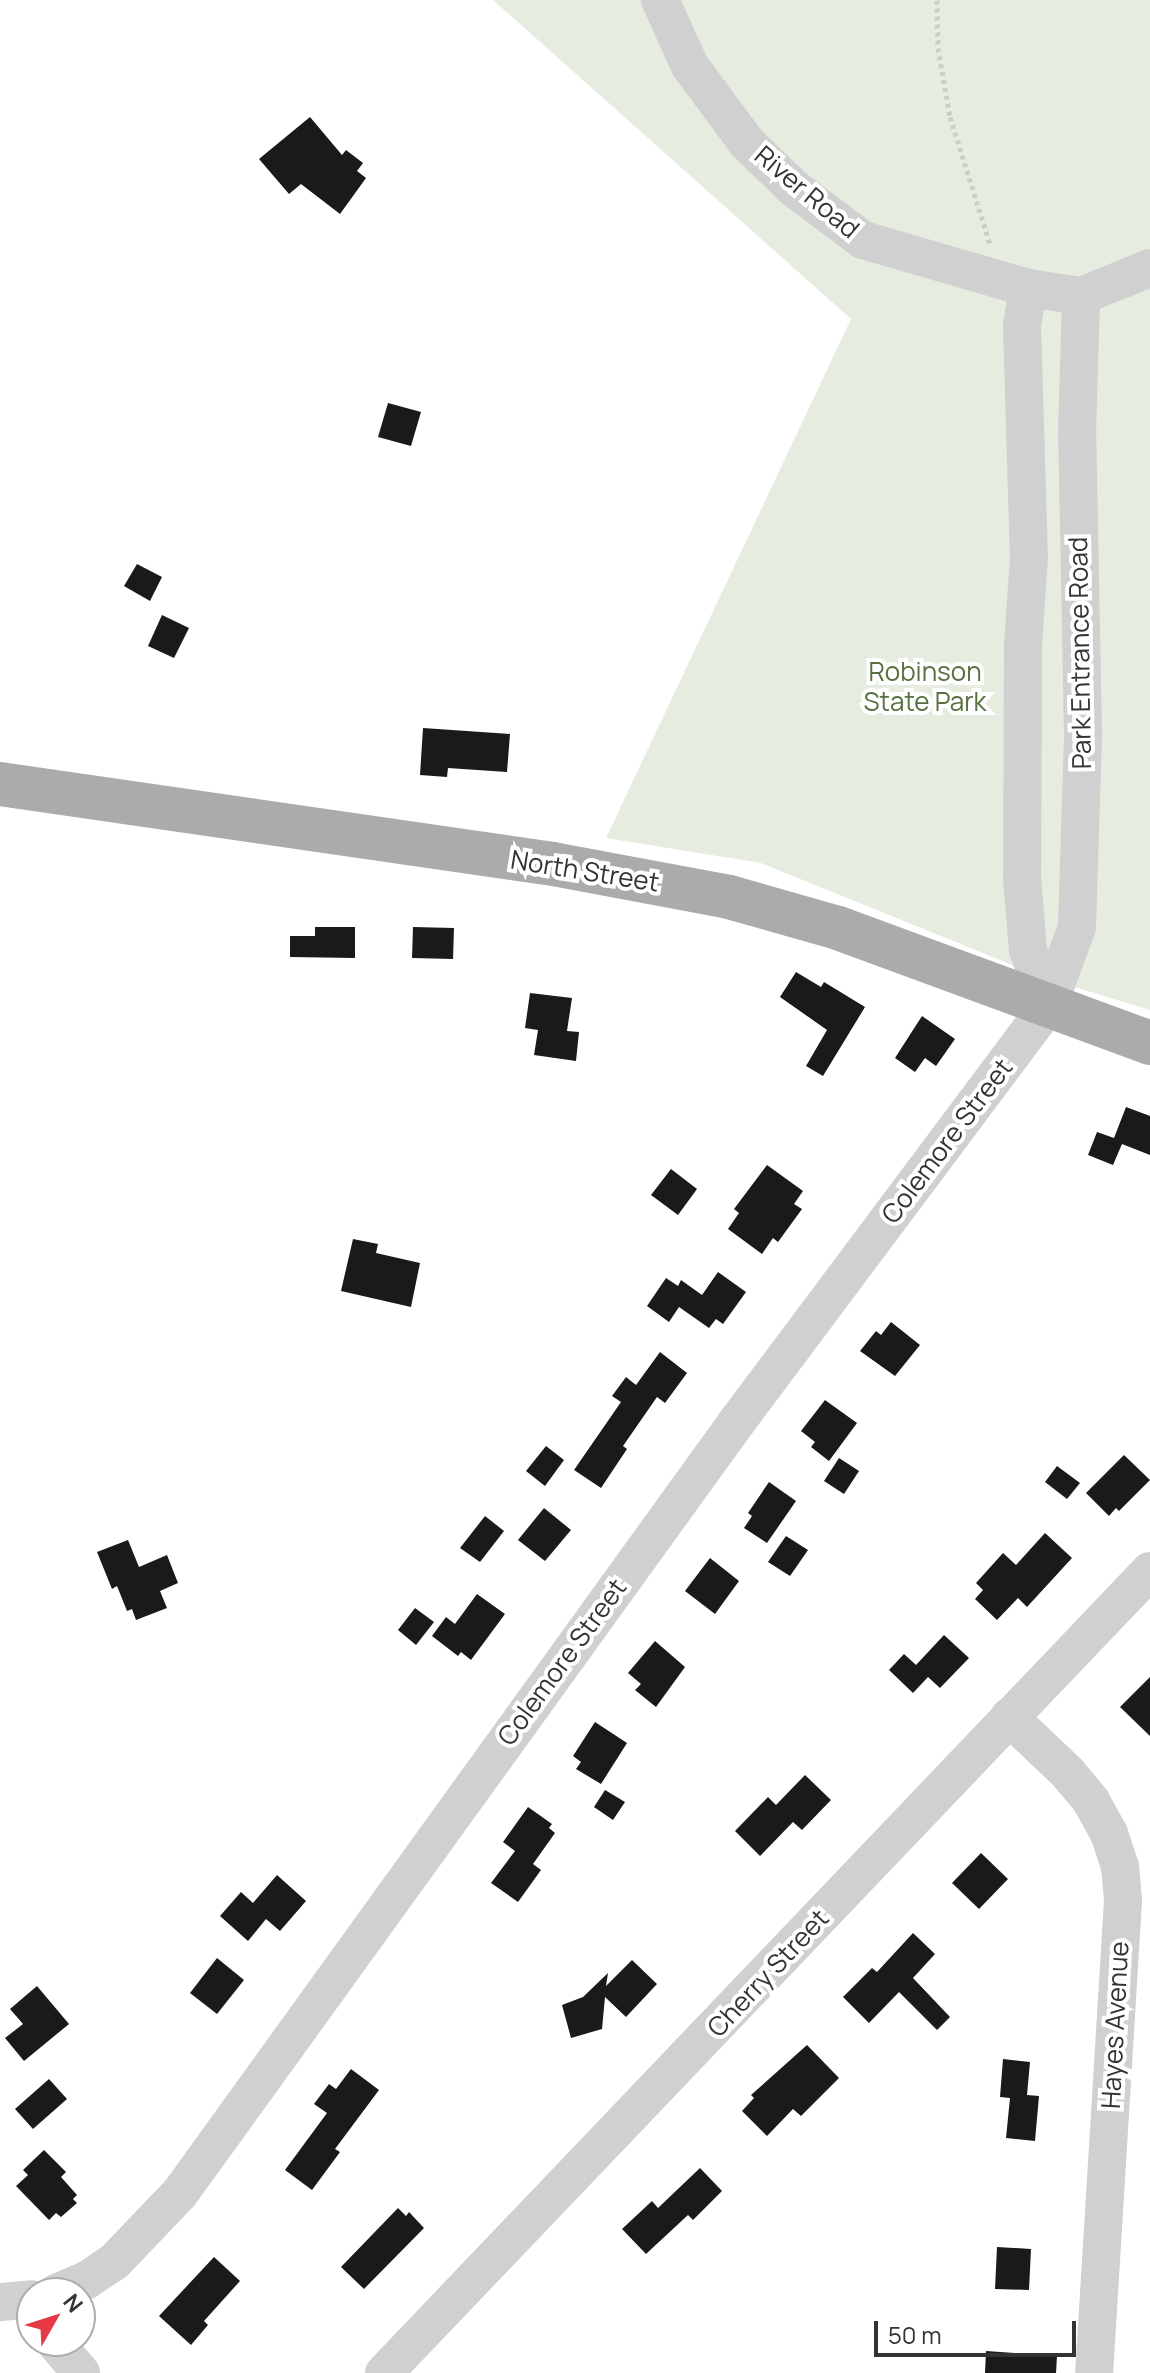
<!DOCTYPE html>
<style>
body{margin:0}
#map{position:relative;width:1150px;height:2373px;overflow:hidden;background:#fff;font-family:Manrope,sans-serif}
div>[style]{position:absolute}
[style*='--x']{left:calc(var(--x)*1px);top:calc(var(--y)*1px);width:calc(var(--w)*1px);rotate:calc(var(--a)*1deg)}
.green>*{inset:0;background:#e6ecdf}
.building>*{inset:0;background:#1a1a1a}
.path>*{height:5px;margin-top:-2.5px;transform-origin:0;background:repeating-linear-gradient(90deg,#cdcdcd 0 4px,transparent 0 8px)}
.minor>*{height:38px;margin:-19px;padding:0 19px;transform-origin:19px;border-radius:19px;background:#d0d0d0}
.major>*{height:44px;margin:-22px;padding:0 22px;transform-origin:22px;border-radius:22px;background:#ababab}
span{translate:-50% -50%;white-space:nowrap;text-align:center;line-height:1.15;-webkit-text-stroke:8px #fff;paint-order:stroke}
.street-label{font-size:26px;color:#333}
.park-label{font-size:26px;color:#56703f}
.north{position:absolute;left:16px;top:2277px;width:80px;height:80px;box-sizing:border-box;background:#fff;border:2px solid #adadad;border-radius:50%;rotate:51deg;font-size:22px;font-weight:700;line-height:32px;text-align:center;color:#333}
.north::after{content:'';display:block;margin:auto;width:28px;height:36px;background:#e63946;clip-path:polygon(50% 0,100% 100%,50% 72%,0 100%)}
.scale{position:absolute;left:874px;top:2321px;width:202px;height:36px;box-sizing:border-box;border:4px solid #333;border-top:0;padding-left:10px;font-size:24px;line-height:28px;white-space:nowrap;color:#333;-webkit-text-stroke:6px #fff;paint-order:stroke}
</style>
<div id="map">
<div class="green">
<i style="clip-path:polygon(493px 0,1150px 0,1150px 1010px,1042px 977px,761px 863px,606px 838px,851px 319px)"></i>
</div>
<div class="building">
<i style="clip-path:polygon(310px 117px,342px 155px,346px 150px,363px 163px,357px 171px,366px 178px,340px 214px,301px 184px,289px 194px,259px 159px)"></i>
<i style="clip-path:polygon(388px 403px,421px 412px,411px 446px,378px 437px)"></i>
<i style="clip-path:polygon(137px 564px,162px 577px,150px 601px,124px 586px)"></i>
<i style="clip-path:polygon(162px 615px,189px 628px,174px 658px,148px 646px)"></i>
<i style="clip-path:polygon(423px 728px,510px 734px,507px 772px,448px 768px,447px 777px,420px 775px)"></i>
<i style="clip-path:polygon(315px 927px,355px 927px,355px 958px,290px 957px,290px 936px,315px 936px)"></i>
<i style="clip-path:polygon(413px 927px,454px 928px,453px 959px,412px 958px)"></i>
<i style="clip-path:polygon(796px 972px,821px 987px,824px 982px,865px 1007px,823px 1076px,806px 1066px,827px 1030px,780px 997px)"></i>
<i style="clip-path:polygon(530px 993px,572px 998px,567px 1031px,579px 1032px,576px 1061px,534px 1055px,538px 1030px,525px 1028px)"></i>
<i style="clip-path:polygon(922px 1016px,955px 1039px,936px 1066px,925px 1058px,915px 1072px,895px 1058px)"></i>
<i style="clip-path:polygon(1126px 1107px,1150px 1116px,1150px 1155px,1122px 1144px,1113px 1165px,1088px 1155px,1097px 1132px,1114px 1138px)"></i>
<i style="clip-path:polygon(767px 1165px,803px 1191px,794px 1204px,802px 1209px,778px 1242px,773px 1238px,762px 1254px,728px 1229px,739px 1213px,734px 1209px)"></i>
<i style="clip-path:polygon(671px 1169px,697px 1189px,678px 1215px,651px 1195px)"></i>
<i style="clip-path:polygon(353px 1239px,378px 1244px,376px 1253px,420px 1263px,411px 1307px,341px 1291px)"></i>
<i style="clip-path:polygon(718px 1272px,746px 1292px,723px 1324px,716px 1319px,709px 1328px,679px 1307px,669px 1322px,647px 1306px,666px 1278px,678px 1286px,681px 1280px,702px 1295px)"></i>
<i style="clip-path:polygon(891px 1322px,920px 1345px,895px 1376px,860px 1351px,876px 1331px,881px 1335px)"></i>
<i style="clip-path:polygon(660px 1352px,687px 1373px,665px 1403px,657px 1397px,623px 1446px,627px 1449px,601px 1488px,574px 1470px,621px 1402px,612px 1396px,626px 1377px,636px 1385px)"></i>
<i style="clip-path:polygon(825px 1400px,857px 1423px,829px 1461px,811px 1447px,815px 1442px,801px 1431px)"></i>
<i style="clip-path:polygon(546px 1446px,564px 1460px,545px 1486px,526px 1471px)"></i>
<i style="clip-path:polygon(1124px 1455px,1150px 1480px,1119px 1511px,1116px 1508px,1109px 1516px,1086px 1493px)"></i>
<i style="clip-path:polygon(839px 1458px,859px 1471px,844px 1494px,824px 1481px)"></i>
<i style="clip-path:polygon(1057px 1466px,1080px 1483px,1067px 1499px,1045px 1482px)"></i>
<i style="clip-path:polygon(769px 1482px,796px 1501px,767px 1543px,744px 1528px,752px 1516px,748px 1513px)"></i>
<i style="clip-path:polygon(544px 1508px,571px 1530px,545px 1561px,518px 1540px)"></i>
<i style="clip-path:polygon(485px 1516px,504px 1531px,480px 1562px,460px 1548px)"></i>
<i style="clip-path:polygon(1045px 1533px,1072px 1558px,1027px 1607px,1018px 1598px,997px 1620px,975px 1599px,983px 1590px,976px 1583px,1003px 1553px,1016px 1565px)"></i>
<i style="clip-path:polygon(786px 1536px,808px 1550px,790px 1576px,768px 1562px)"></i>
<i style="clip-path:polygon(128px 1540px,139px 1567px,167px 1555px,178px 1583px,160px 1591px,167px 1608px,136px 1620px,132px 1609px,127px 1611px,117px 1586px,112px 1589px,97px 1552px)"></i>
<i style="clip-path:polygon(710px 1558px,739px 1581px,715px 1614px,685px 1591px)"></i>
<i style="clip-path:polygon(477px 1594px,505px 1614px,471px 1660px,461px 1652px,458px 1656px,432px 1636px,446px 1617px,455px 1624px)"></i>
<i style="clip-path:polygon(415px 1608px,434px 1622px,416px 1645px,398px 1630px)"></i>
<i style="clip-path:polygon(944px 1635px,969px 1658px,940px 1688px,928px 1677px,913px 1693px,889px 1670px,904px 1654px,916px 1665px)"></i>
<i style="clip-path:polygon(655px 1641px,685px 1667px,656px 1707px,635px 1690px,641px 1684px,628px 1673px)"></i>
<i style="clip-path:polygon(1150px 1677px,1150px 1736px,1120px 1707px)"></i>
<i style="clip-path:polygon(595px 1722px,627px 1743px,601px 1784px,576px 1769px,581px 1762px,573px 1756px)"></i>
<i style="clip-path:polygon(805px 1775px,831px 1800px,802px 1830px,793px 1822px,760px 1856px,735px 1831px,768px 1797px,776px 1805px)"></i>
<i style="clip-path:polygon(605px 1790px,625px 1802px,613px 1820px,594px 1807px)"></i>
<i style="clip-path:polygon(528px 1807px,552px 1824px,549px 1828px,555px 1833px,533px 1864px,541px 1870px,518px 1902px,491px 1883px,515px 1851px,503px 1842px)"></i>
<i style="clip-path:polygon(981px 1853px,1008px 1879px,979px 1909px,952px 1883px)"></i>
<i style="clip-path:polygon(277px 1875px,306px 1901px,280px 1931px,266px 1919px,248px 1941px,220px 1916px,241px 1892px,253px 1903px)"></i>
<i style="clip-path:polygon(913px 1933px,935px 1954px,913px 1978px,950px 2017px,937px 2030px,899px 1992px,869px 2023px,843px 1997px,872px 1968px,877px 1972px)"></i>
<i style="clip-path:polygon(217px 1958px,244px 1980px,217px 2014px,190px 1993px)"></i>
<i style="clip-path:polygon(632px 1960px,657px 1984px,626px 2017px,605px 1997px,602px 2029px,571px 2038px,562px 2005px,583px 1997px,608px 1973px,606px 1986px)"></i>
<i style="clip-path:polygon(37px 1986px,69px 2024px,24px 2061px,5px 2038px,23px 2024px,10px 2009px)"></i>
<i style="clip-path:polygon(807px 2045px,839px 2078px,801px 2116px,793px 2109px,767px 2136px,742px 2111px,754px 2098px,751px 2095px)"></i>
<i style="clip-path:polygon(1003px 2059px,1030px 2062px,1027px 2095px,1039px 2096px,1035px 2141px,1006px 2138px,1010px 2098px,1000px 2097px)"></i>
<i style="clip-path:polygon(351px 2069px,379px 2090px,335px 2149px,340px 2152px,312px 2190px,285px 2170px,327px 2113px,314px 2104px,329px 2084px,336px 2089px)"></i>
<i style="clip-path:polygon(49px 2079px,67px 2099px,33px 2129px,15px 2109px)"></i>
<i style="clip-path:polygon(44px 2150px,66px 2172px,61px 2177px,77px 2195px,73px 2199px,77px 2203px,61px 2217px,56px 2213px,49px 2220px,16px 2186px,28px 2175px,23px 2170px)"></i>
<i style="clip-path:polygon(700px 2168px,722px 2191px,693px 2220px,688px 2215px,646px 2254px,622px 2229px,652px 2201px,658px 2208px)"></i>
<i style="clip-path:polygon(398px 2208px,406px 2216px,409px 2212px,424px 2228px,364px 2289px,341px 2267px)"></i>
<i style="clip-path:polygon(997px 2247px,1031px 2249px,1029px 2290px,995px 2289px)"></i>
<i style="clip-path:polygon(214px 2257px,240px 2281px,204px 2321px,208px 2325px,191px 2345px,159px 2316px)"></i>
<i style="clip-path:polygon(986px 2351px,1057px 2356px,1056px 2373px,985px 2373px)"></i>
</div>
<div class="path">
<i style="--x:937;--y:0;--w:48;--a:88.8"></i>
<i style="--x:938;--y:48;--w:70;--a:80.1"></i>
<i style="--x:950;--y:117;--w:133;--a:72.5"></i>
</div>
<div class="minor">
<i style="--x:660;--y:0;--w:72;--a:65.6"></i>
<i style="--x:690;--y:66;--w:96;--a:53.5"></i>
<i style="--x:747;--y:143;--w:66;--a:43.8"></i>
<i style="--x:795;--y:189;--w:85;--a:36.9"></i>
<i style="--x:863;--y:240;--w:172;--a:16.2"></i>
<i style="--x:1028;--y:288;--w:54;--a:8.6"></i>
<i style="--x:1081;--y:296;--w:74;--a:-22.1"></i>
<i style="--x:1028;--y:288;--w:37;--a:99"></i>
<i style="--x:1022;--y:325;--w:232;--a:88.3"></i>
<i style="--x:1029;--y:557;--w:87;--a:93.9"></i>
<i style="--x:1023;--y:644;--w:233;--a:90.2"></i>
<i style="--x:1022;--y:877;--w:73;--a:85.3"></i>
<i style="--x:1028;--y:950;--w:59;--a:70.3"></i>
<i style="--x:1009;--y:1717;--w:80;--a:43.5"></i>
<i style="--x:1067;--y:1772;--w:38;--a:50"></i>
<i style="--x:1091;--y:1801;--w:37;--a:61"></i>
<i style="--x:1109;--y:1833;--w:35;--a:72"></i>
<i style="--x:1120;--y:1866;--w:35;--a:85"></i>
<i style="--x:1123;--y:1901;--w:473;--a:93.5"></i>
<i style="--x:56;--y:2293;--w:34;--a:-23"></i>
<i style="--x:87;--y:2280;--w:32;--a:-34"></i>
<i style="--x:114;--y:2262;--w:95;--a:-46.3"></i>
<i style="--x:180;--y:2193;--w:950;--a:-54.17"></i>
<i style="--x:736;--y:1423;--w:521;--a:-53.2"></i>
<i style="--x:1048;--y:1006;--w:84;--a:-69.8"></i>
<i style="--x:1077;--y:927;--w:192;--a:-88.2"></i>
<i style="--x:1083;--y:735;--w:301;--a:-91.1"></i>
<i style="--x:1077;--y:434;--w:138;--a:-88.3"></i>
<i style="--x:0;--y:2302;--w:32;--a:-5"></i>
<i style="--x:54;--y:2341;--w:42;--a:49.8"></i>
<i style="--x:384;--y:2373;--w:1109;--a:-46.32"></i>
</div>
<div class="major">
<i style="--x:0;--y:784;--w:559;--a:8.23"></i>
<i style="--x:553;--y:864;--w:179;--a:10.6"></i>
<i style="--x:729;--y:897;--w:113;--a:15.9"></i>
<i style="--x:838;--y:928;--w:333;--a:20.2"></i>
</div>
<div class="street-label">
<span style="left:807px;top:192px;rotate:40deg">River Road</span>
<span style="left:1080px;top:653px;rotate:-91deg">Park Entrance Road</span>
<span style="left:585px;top:871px;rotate:9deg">North Street</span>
<span style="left:947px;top:1141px;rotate:-53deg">Colemore Street</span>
<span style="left:562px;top:1662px;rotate:-54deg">Colemore Street</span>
<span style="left:768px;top:1973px;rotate:-47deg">Cherry Street</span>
<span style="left:1115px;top:2025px;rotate:-87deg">Hayes Avenue</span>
</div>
<div class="park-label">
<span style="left:925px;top:687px">Robinson<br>State Park</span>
</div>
<div class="north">N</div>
<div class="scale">50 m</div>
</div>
